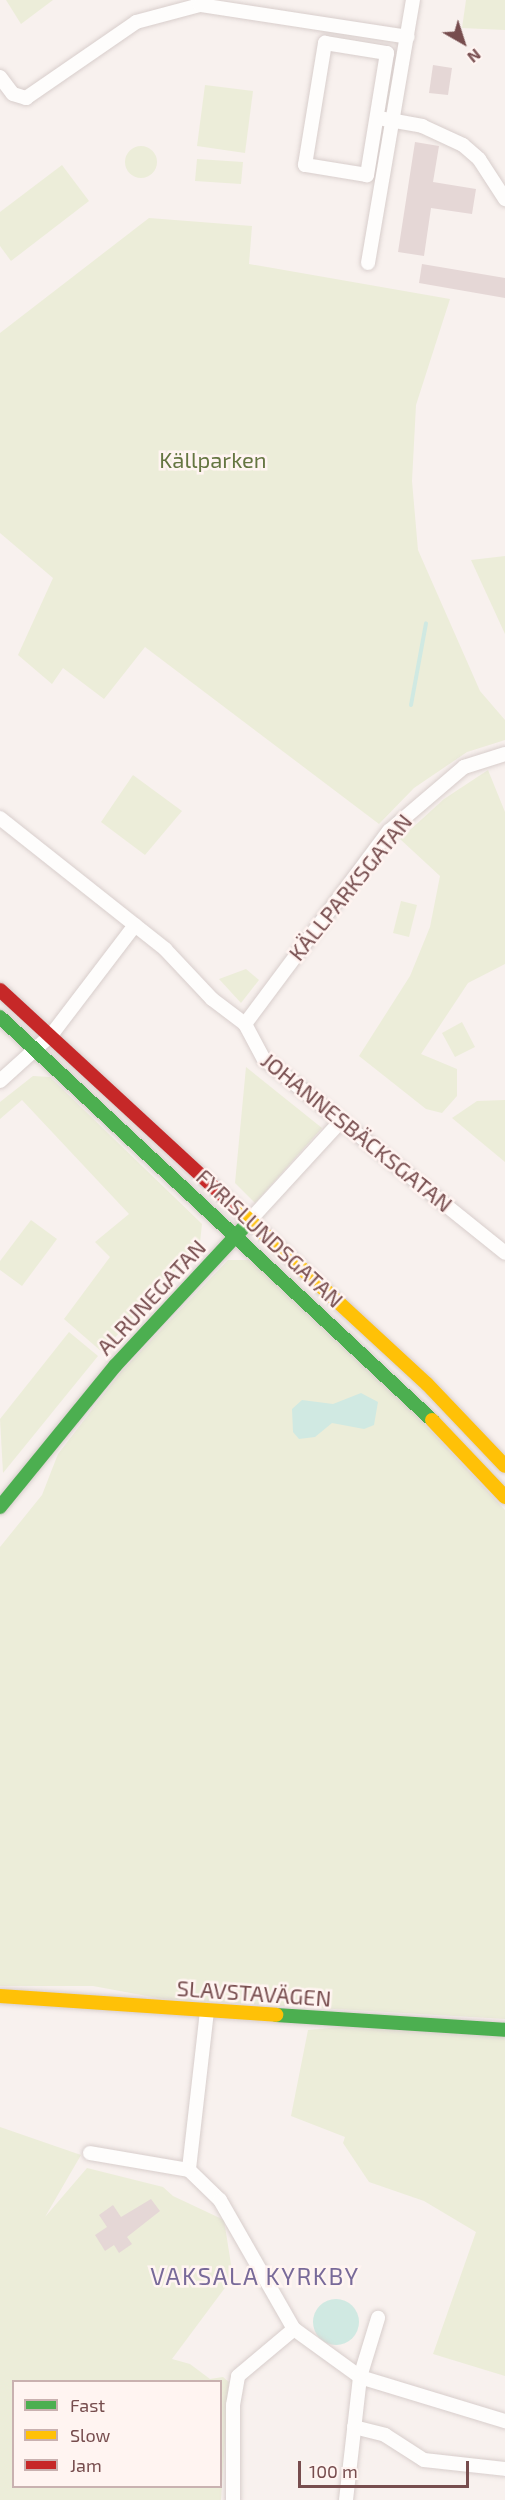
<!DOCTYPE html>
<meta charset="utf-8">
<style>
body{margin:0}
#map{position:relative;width:505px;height:2500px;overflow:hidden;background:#f8f1ee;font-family:"Exo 2",sans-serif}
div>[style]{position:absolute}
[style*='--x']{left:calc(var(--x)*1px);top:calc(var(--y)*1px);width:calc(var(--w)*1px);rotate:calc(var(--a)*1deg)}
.green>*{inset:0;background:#ecedd9}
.round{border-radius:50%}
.water>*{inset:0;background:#d0e9e2}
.stream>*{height:4px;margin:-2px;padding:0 2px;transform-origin:2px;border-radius:2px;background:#d0e9e2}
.building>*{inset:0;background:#e5d7d6}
.roads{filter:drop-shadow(0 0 2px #d8cecc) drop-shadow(0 0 2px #d8cecc)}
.street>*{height:14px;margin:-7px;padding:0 7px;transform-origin:7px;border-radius:7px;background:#fefdfc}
.fast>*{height:14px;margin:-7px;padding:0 7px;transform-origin:7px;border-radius:7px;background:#4caf50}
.slow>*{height:14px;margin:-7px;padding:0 7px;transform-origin:7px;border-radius:7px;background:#ffc107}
.jam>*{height:14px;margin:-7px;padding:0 7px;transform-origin:7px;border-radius:7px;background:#c62828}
span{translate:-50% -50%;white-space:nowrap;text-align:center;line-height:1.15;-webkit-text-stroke:5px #fff4f1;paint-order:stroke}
.park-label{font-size:22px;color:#657642}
.street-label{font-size:22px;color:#774d4e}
.neighbourhood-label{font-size:24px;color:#786a99;letter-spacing:1.5px}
.legend{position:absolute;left:12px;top:2380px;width:210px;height:108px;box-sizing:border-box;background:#fff4f1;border:2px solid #c9b1b0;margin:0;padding:8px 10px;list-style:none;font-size:18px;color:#774d4e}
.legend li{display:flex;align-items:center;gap:12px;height:30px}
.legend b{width:30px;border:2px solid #c9b1b0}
.north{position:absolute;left:433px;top:12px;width:60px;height:60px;-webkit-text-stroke:4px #fff4f1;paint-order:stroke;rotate:141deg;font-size:16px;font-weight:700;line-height:24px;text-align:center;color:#774d4e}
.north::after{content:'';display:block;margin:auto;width:21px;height:27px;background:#774d4e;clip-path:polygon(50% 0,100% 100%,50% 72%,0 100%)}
.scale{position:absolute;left:298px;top:2461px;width:171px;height:27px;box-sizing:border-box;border:3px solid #774d4e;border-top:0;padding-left:8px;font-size:18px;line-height:21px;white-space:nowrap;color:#774d4e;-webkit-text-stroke:4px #fff4f1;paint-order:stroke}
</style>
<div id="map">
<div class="green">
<i style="clip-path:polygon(6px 0,53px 0,21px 24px)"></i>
<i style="clip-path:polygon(466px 0,505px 0,505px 30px,462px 28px)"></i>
<i style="clip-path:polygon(205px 85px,253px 91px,245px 153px,197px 146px)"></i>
<i class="round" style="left:125px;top:146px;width:32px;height:32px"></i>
<i style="clip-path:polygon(197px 159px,243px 162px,241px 184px,195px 181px)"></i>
<i style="clip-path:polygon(62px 165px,89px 201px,11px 261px,0 246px,0 212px)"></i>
<i style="clip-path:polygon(149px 218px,252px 226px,249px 264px,450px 299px,416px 405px,412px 481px,418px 550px,480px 691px,505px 720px,505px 740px,467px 752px,414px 788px,379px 824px,145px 647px,104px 699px,63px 668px,52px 684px,18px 655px,53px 578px,0 533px,0 333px)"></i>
<i style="clip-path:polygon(505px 556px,505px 634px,471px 560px)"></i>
<i style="clip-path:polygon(488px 770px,505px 812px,505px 964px,468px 983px,421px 1054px,457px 1069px,457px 1096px,442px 1113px,426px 1109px,359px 1056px,410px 976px,430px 927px,440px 876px,400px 839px,444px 799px)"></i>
<i style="clip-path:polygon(133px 775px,182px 811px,145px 855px,101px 822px)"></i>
<i style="clip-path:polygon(401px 901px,417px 905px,409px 937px,393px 933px)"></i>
<i style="clip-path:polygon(246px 969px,259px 980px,241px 1003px,219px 979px)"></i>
<i style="clip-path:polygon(462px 1022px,475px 1047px,455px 1057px,442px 1033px)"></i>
<i style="clip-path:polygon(246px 1067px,322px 1128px,255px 1203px,235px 1183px)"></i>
<i style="clip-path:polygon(33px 1076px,50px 1077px,202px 1224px,200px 1243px,102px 1352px,64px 1319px,110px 1257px,95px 1242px,129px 1214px,22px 1100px,0 1119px,0 1102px)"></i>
<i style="clip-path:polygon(505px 1100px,505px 1162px,452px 1118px,477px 1101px)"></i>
<i style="clip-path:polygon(31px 1220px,57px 1239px,22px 1286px,0 1270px,0 1261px)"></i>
<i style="clip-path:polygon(228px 1260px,249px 1260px,268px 1274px,412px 1411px,505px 1510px,505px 2019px,163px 1999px,93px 1986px,0 1986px,0 1547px,42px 1495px,58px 1454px,121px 1372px)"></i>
<i style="clip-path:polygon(69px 1332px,98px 1356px,3px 1473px,0 1419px)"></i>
<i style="clip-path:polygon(351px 2026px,505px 2034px,505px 2376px,433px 2354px,476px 2232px,424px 2201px,369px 2182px,343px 2143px,345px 2137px,291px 2116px,308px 2030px)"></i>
<i style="clip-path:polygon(evenodd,0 2127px,81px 2155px,45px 2217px,87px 2168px,163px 2187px,173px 2196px,224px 2220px,233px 2277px,172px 2359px,190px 2364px,210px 2379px,223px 2377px,229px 2382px,221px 2500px,0 2500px,0 2127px,14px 2382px,220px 2382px,220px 2486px,14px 2486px,14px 2382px)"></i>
</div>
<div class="water">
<i style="clip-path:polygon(361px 1393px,378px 1402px,374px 1425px,364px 1429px,332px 1423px,315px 1437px,299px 1439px,293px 1432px,292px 1409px,302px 1400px,333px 1404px)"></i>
<i class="round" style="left:313px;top:2299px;width:46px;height:46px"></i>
</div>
<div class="stream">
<i style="--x:411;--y:705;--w:83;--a:-79.6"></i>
</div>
<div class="building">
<i style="clip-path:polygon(433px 65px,452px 68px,448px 95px,429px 93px)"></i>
<i style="clip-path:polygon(415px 142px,439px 146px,433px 182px,476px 189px,472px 214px,431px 208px,424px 256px,398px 252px)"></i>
<i style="clip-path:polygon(422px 264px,505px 278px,505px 298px,419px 283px)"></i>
<i style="clip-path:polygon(151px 2199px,160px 2211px,127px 2237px,132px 2244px,119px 2253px,114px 2245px,105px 2251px,95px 2235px,107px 2227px,99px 2215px,113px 2205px,121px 2217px)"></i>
</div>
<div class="roads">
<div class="street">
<i style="--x:325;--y:43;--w:63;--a:9.2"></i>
<i style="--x:387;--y:53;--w:124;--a:99.3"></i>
<i style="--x:367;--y:175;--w:63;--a:-170.8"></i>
<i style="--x:305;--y:165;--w:124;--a:-80.7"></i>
<i style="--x:0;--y:77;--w:21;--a:53"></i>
<i style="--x:13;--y:94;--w:14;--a:17"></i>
<i style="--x:26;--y:98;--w:134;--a:-34.6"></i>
<i style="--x:136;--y:22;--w:66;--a:-14.9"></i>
<i style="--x:200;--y:5;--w:210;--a:8.7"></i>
<i style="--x:384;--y:119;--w:39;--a:10"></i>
<i style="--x:422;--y:126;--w:45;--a:24.9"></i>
<i style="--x:463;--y:145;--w:21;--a:41"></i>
<i style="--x:479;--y:159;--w:48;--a:57"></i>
<i style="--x:368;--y:263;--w:267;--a:-80.3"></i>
<i style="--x:0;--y:818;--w:211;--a:38.4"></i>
<i style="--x:165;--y:949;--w:69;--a:46.8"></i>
<i style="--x:212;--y:999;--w:41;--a:37.1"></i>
<i style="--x:245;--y:1024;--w:40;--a:62"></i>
<i style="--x:264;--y:1059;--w:309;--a:38.8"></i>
<i style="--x:245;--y:1024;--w:241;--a:-53.3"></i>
<i style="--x:389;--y:831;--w:99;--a:-40.5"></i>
<i style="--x:464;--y:767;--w:43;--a:-17.6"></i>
<i style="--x:0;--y:1081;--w:70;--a:-42.1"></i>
<i style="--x:52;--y:1034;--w:137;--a:-52.7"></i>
<i style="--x:250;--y:1220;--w:134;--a:-47.4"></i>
<i style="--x:207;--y:2011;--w:160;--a:96.5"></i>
<i style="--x:189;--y:2170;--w:43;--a:44.1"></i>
<i style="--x:220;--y:2200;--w:149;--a:60.2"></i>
<i style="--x:294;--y:2329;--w:82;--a:36"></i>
<i style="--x:360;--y:2377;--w:152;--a:16.9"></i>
<i style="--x:90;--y:2153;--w:100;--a:9.7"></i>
<i style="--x:354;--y:2427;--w:32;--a:14"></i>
<i style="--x:385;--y:2435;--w:46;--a:32.7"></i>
<i style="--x:424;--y:2460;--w:81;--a:6.3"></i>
<i style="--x:233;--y:2500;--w:95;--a:-90"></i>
<i style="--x:233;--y:2405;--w:29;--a:-80"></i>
<i style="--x:238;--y:2376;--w:73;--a:-40"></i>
<i style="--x:346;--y:2500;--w:124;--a:-83.5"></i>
<i style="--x:360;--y:2377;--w:62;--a:-73"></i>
</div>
<div class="fast">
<i style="--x:0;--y:1017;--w:591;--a:43.01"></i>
<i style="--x:0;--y:1507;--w:182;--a:-50.8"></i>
<i style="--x:115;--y:1366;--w:191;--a:-47.1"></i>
<i style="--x:276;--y:2015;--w:229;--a:3.7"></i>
</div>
<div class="slow">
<i style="--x:233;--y:1205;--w:264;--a:42.7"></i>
<i style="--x:427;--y:1384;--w:113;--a:46.4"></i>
<i style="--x:432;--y:1420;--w:106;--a:46.5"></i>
<i style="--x:0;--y:1996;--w:277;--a:3.9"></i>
</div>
<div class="jam">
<i style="--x:0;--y:990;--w:317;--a:42.7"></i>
</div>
</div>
<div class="park-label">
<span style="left:213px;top:460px">Källparken</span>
</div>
<div class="street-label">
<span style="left:350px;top:887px;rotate:-51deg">KÄLLPARKSGATAN</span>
<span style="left:357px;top:1132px;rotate:39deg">JOHANNESBÄCKSGATAN</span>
<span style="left:270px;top:1238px;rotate:43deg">FYRISLUNDSGATAN</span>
<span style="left:151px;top:1297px;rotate:-47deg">ALRUNEGATAN</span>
<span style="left:254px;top:1993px;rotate:4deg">SLAVSTAVÄGEN</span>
</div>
<div class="neighbourhood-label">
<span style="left:255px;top:2276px">VAKSALA KYRKBY</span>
</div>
<ul class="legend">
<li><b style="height:8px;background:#4caf50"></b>Fast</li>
<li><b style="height:8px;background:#ffc107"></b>Slow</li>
<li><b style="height:8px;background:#c62828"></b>Jam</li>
</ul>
<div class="north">N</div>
<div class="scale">100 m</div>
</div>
